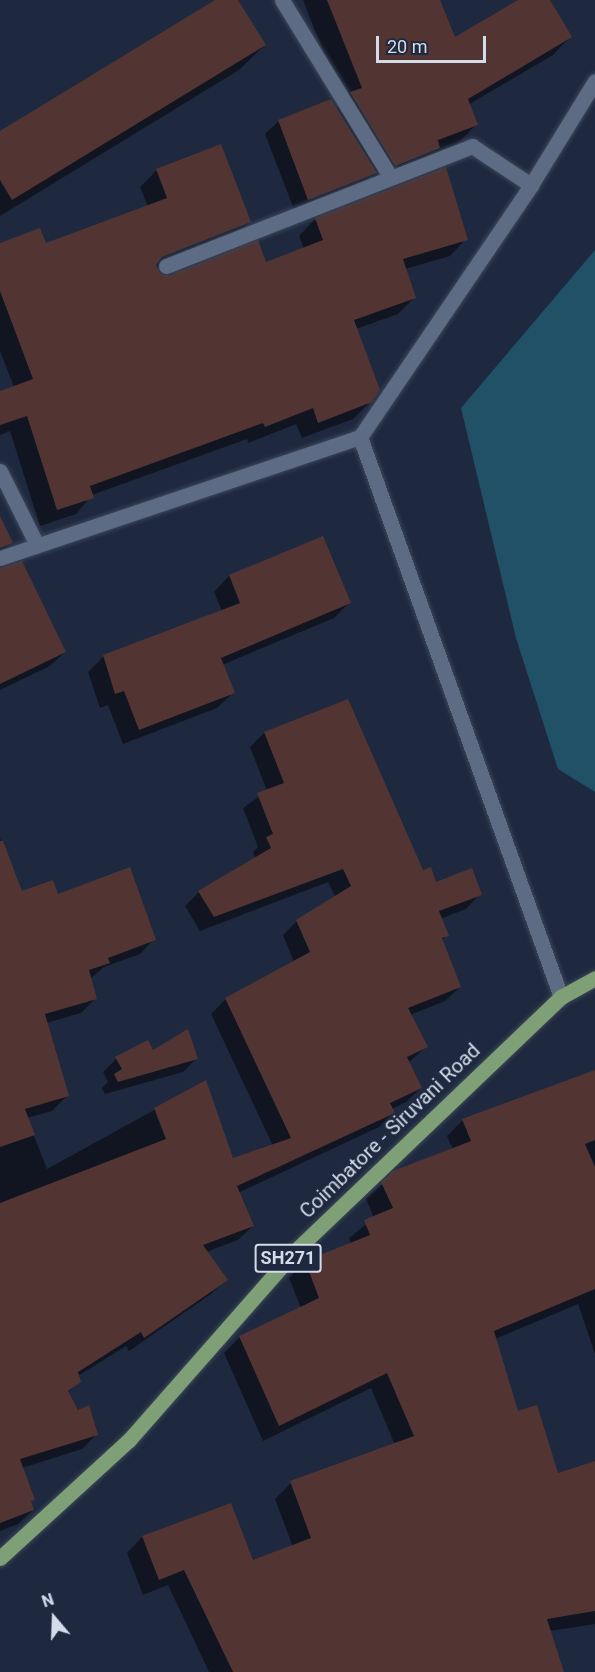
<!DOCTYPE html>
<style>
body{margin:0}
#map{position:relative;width:595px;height:1672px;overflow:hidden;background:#1e293f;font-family:Roboto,sans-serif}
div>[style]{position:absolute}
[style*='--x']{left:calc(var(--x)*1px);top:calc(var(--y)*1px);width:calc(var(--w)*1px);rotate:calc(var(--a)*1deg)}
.water>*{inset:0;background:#205167}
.shadow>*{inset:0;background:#0007}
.building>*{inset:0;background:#523533}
.roads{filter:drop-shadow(0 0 2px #3d4658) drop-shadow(0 0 2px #3d4658)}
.street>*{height:15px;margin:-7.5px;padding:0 7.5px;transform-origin:7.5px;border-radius:7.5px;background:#5d6b84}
.primary>*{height:15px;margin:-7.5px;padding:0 7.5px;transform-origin:7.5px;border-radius:7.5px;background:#7fa076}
span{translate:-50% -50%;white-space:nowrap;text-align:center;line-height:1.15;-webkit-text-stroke:5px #1e293f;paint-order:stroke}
.shield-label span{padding:2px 4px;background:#1e293f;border:2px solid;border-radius:4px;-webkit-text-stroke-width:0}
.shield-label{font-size:18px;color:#d4dcea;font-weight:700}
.street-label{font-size:20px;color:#d4dcea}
.north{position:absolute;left:24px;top:1588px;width:60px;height:60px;-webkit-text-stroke:4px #1e293f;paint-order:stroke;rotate:341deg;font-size:16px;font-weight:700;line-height:24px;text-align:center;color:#d4dcea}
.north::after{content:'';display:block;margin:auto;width:21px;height:27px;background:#d4dcea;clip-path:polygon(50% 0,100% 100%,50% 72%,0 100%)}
.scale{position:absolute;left:376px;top:36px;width:110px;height:27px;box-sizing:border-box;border:3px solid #d4dcea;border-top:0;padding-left:8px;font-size:18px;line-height:21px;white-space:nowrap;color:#d4dcea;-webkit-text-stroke:4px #1e293f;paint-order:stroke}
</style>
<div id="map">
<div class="water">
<i style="clip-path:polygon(595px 250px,595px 792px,558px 769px,516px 638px,461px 408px)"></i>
</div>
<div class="shadow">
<i style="clip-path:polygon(218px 0,237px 0,265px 45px,239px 70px,0 216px,0 133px)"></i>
<i style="clip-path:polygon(303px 0,439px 0,454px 39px,521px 0,539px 0,570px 37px,553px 55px,468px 105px,476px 125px,458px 143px,435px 152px,421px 165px,377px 183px,372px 175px,362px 186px,295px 212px,265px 134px,279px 121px,335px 109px,343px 102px)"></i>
<i style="clip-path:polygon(445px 169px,466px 239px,450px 256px,405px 269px,415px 297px,398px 314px,356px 329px,371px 401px,353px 419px,302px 438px,296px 424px,248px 443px,247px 439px,92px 495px,76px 514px,40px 526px,10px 431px,0 435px,0 392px,14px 387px,0 351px,0 244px,45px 245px,148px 207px,140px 187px,157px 170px,249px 222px,233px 238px,156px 268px,159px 275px,265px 264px,304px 249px,299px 236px,315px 219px)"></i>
<i style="clip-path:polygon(0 519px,12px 543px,0 554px)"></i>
<i style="clip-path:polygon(322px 538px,349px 603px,334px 618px,222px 665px,233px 693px,217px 708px,123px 744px,108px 705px,100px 708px,88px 672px,104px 656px,222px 611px,214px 592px,229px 576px)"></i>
<i style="clip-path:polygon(0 569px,65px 652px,50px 666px,0 690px)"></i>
<i style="clip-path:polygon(264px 733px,435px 884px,480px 894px,466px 909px,440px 919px,447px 935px,441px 941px,460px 987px,445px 1001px,410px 1015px,426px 1047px,408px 1063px,421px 1088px,406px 1102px,392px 1109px,393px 1113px,379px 1127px,238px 1193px,253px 1226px,238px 1240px,206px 1252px,226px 1280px,211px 1294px,129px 1351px,126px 1346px,78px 1376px,80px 1381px,67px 1393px,96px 1435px,82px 1449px,22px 1468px,33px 1499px,30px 1502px,33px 1510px,18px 1524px,0 1531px,0 838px,21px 893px,57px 896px,154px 939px,140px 954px,104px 967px,90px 979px,95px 999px,81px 1013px,46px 1023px,67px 1096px,52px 1111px,27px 1118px,47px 1169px,205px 1082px,232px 1160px,273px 1146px,211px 1014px,226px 999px,294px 962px,283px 935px,297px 921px,336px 898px,328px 882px,200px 931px,185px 906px,199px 892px,256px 859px,253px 852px,258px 847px,243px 808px,267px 791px,250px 747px)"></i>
<i style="clip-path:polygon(116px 1059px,196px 1059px,183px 1072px,105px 1094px,102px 1088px,108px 1082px,103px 1072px)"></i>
<i style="clip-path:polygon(595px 1072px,595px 1354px,578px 1304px,495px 1339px,517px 1413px,557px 1475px,595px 1463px,595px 1624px,550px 1631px,562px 1672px,209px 1672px,168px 1585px,143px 1595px,127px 1553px,142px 1537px,252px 1561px,293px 1547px,275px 1499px,291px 1483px,395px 1445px,371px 1388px,263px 1441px,224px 1353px,240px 1337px,301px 1308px,289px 1278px,305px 1262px,351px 1244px,349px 1238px,374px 1218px,366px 1199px,394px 1173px,453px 1150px,447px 1136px,463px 1120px)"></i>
</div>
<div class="building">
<i style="clip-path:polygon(215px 0,238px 0,266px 45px,12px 200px,0 180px,0 131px)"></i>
<i style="clip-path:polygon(327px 0,440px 0,455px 37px,518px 0,550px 0,572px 37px,468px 99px,478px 125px,438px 140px,440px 148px,395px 166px,350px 92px,362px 88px)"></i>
<i style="clip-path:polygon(331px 99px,377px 173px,308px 200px,278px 120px)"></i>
<i style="clip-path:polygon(221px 144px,251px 222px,162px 257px,156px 265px,160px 274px,170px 275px,258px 240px,266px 262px,323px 240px,315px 218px,446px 167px,468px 240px,403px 259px,416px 298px,354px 320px,380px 390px,372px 402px,318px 423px,313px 408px,265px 427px,263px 423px,90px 486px,94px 498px,57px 510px,27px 416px,0 425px,0 391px,33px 379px,0 291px,0 243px,40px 228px,46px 243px,167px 198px,156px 169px)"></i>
<i style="clip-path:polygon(0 516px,13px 543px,0 548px)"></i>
<i style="clip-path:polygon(323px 536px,351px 603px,221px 658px,235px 693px,139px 730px,124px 691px,115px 694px,103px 655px,240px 603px,229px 575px)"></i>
<i style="clip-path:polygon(22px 561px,66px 652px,0 684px,0 568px)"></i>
<i style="clip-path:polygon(348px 699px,423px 870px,431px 867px,436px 882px,472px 868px,482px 895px,439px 911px,449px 936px,442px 938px,461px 987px,408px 1008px,428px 1047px,407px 1057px,422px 1088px,390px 1103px,395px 1113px,237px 1186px,254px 1226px,203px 1245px,228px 1280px,144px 1338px,141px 1332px,78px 1372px,81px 1382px,68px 1391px,78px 1410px,89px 1405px,98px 1435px,20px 1459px,35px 1500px,31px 1501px,34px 1510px,0 1523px,0 1203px,166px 1139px,154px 1108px,206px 1080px,233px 1158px,291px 1138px,225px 998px,310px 952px,296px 920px,351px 886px,343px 869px,214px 917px,198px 891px,271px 848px,266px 837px,273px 834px,257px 793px,284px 783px,264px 732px)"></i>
<i style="clip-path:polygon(0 841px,3px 841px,22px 891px,53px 880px,58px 894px,130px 867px,156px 940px,108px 958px,110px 963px,89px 970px,97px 999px,45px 1014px,69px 1096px,25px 1109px,35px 1135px,0 1147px)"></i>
<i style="clip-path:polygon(188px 1029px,198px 1059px,118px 1082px,114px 1074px,122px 1069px,115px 1057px,148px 1040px,153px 1050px)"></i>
<i style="clip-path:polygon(595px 1070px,595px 1140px,585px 1144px,595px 1167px,595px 1289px,494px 1331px,518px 1411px,537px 1405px,558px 1473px,595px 1461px,595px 1611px,547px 1619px,564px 1672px,233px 1672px,184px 1570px,159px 1580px,142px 1536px,231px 1503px,253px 1560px,311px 1538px,290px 1481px,414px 1436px,387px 1373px,279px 1426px,239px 1336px,319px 1298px,305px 1261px,370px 1235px,364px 1220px,393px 1208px,381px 1182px,393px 1171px,471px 1141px,462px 1119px)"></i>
</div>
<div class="roads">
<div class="street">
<i style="--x:282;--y:0;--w:206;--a:58.5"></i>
<i style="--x:166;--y:266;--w:329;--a:-21.4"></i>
<i style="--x:472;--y:146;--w:71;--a:33.5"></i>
<i style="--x:360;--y:437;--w:305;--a:-55.8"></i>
<i style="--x:531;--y:185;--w:122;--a:-58.4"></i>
<i style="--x:0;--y:471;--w:80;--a:63.4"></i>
<i style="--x:0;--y:558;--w:380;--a:-18.6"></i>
<i style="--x:360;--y:437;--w:595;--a:70.26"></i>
</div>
<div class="primary">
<i style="--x:0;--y:1558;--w:175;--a:-42.5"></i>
<i style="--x:129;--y:1440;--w:249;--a:-48.7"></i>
<i style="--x:293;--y:1253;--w:371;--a:-43.7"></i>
<i style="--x:561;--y:997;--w:39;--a:-29"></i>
</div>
</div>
<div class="shield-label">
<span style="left:288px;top:1258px">SH271</span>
</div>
<div class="street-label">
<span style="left:390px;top:1131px;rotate:-44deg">Coimbatore - Siruvani Road</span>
</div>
<div class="north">N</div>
<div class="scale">20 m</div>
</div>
